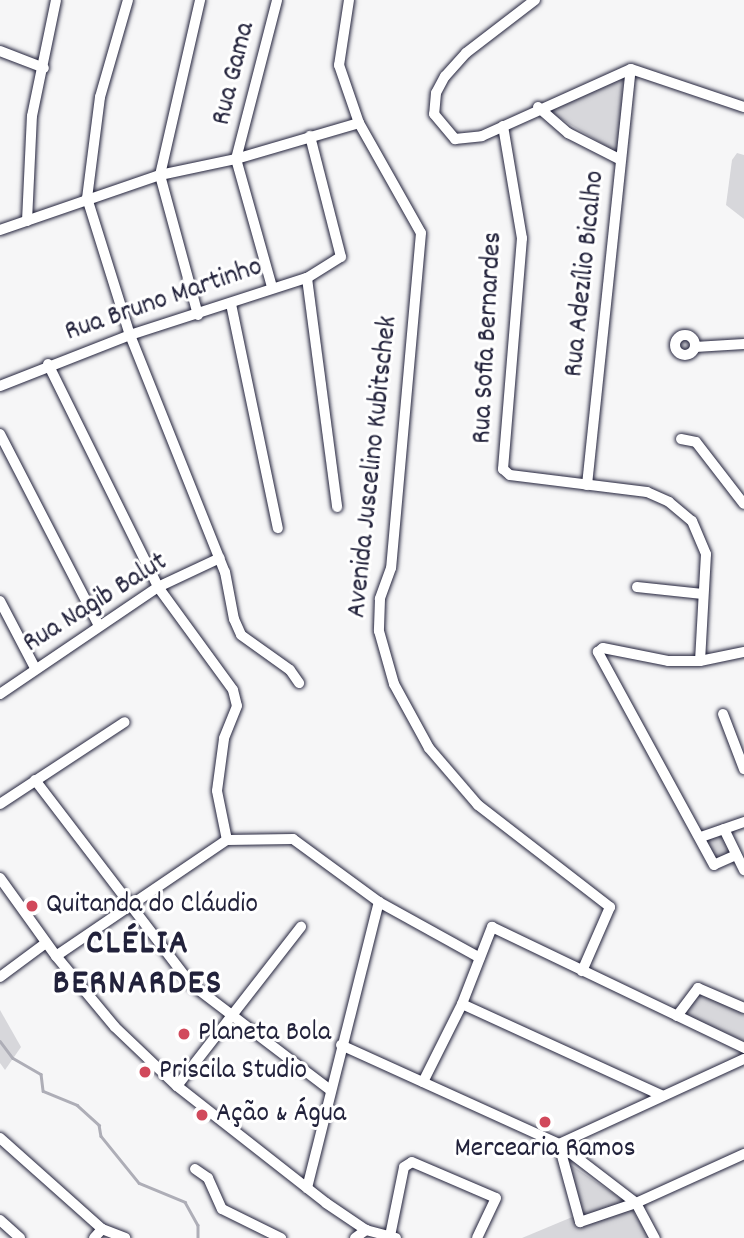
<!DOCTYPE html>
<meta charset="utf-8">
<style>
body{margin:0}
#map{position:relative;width:744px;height:1238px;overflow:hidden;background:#f6f6f7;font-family:Dekko,sans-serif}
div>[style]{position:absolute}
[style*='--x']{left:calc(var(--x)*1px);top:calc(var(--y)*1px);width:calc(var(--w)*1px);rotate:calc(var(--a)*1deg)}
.green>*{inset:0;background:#d7d7db}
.stream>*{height:2.5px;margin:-1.25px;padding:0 1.25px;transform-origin:1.25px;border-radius:1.25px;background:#aeaeb7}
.roads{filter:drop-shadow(0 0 2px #22223b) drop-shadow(0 0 2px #22223b)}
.minor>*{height:10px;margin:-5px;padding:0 5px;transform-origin:5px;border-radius:5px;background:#fff}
.minor>.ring{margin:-5px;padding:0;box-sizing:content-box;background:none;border:10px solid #fff;border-radius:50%}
.dots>*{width:19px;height:19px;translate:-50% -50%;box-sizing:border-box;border:4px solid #fff;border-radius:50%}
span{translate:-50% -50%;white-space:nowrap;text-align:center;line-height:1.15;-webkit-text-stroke:6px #fff;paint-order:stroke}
.street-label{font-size:28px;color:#22223b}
.poi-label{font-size:28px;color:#22223b}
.left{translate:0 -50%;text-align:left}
.district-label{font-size:35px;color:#22223b;font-weight:700;letter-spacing:2px}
</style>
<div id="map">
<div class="green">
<i style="clip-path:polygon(623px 78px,619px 154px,548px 111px)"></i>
<i style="clip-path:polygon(737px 153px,744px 155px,744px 219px,726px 205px,732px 160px)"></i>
<i style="clip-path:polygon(724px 831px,733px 854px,714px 862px,704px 839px)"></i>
<i style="clip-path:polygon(699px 994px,744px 1013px,744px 1041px,685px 1015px)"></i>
<i style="clip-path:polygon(0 1010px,21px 1047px,5px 1070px,0 1063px)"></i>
<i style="clip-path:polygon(565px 1161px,629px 1204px,649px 1238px,522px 1238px,577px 1215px)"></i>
</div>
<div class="stream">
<i style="--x:0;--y:1041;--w:21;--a:53"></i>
<i style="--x:13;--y:1058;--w:32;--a:30"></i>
<i style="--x:41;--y:1074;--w:17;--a:83"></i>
<i style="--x:43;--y:1091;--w:37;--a:22"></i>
<i style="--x:77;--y:1105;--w:30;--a:42"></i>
<i style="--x:99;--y:1125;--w:11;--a:80"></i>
<i style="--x:101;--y:1136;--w:60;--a:51"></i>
<i style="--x:139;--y:1183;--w:50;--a:22.4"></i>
<i style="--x:185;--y:1202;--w:26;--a:61"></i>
<i style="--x:198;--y:1225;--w:13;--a:90"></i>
</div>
<div class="roads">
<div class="minor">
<i style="--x:128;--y:0;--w:101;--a:106.1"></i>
<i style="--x:100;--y:97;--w:102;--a:97.3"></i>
<i style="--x:87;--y:198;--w:144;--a:72.6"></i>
<i style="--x:130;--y:335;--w:255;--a:68.2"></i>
<i style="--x:225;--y:572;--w:48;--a:79.2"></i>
<i style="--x:234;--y:619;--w:17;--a:66"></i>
<i style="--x:241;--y:635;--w:60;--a:35.5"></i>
<i style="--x:290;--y:670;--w:16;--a:55"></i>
<i style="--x:349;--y:0;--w:66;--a:98.7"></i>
<i style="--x:339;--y:65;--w:61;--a:71"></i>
<i style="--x:359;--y:123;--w:126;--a:60.6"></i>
<i style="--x:421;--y:233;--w:336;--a:95.1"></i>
<i style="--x:391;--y:568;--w:33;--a:110"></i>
<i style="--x:380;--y:599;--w:32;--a:92"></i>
<i style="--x:379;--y:631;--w:55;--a:74.2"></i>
<i style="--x:394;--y:684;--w:73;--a:61.3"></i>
<i style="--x:429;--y:748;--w:75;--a:49.3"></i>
<i style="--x:478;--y:805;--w:167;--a:37.7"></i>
<i style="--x:610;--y:907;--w:70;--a:113.6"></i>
<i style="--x:535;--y:0;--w:87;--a:142.5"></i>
<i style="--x:466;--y:53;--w:31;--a:132"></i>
<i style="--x:445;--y:76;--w:19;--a:118"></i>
<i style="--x:436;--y:93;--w:21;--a:95"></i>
<i style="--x:434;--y:114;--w:33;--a:50"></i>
<i style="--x:455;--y:139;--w:27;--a:-6"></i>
<i style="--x:482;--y:136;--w:163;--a:-24.2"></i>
<i style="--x:631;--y:69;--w:119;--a:18.6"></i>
<i style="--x:0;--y:51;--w:47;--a:21.1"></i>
<i style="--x:538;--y:107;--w:40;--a:41"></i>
<i style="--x:568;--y:133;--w:59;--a:27"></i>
<i style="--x:503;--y:126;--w:114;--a:80.4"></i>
<i style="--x:522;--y:238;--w:232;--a:94.7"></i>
<i style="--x:503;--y:469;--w:9;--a:41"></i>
<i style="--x:510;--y:475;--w:138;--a:7.1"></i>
<i style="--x:647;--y:492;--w:24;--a:24"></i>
<i style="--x:669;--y:502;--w:30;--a:40"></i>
<i style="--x:692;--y:521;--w:36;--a:67"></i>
<i style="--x:706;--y:554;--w:107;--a:93.2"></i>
<i style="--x:27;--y:221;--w:105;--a:-87.3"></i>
<i style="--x:32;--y:116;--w:118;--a:-78.3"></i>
<i style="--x:0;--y:230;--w:169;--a:-19"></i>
<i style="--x:160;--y:175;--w:78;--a:-11.9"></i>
<i style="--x:236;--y:159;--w:128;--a:-16.3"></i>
<i style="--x:307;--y:278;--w:231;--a:82.5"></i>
<i style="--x:272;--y:287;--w:133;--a:-105.7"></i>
<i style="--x:236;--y:159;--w:164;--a:-75.5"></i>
<i style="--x:231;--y:304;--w:229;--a:78.2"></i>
<i style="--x:198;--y:315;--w:145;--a:-105.2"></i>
<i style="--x:160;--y:175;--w:180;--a:-77.1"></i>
<i class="ring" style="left:675px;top:335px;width:10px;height:10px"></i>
<i style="--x:695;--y:347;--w:49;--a:-3.5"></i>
<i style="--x:48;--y:364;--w:249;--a:63.7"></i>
<i style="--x:158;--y:587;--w:127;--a:53.9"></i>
<i style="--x:233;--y:690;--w:16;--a:76"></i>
<i style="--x:237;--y:706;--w:35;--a:112"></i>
<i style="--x:224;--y:739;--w:52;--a:97.7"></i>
<i style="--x:217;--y:791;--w:50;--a:78.5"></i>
<i style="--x:227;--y:840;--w:66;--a:-0.9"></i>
<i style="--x:293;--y:839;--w:107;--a:36.2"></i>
<i style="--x:379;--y:902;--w:115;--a:29"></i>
<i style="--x:0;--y:386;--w:140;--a:-21.4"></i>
<i style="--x:130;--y:335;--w:186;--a:-17.9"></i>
<i style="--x:307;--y:278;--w:40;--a:-32"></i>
<i style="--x:341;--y:257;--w:125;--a:-104.4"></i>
<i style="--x:0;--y:434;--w:216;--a:62.7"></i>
<i style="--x:681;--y:439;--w:15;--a:11"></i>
<i style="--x:696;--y:442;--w:78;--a:52.3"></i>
<i style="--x:587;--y:485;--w:418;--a:-84"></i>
<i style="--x:637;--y:587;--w:66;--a:6.1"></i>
<i style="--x:0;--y:601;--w:76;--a:62.4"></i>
<i style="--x:0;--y:694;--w:191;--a:-34.1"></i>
<i style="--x:158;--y:587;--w:68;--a:-25.1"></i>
<i style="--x:723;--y:714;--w:59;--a:69.1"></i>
<i style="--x:35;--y:780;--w:257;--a:52.6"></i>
<i style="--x:191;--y:984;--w:175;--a:37.3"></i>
<i style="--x:0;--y:804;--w:149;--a:-33.3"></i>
<i style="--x:724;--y:829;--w:46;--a:64"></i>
<i style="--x:701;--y:837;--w:46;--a:-19.2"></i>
<i style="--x:736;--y:855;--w:24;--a:156"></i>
<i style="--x:714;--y:865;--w:243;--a:-118.6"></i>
<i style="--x:598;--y:652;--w:6;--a:-39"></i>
<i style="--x:603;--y:648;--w:66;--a:11.3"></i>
<i style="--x:668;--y:661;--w:32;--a:0"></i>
<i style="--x:700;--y:661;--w:45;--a:-11.6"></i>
<i style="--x:0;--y:878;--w:96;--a:54.3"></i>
<i style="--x:56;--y:956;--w:92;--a:50.3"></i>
<i style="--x:115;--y:1027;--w:86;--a:43.6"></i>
<i style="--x:177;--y:1086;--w:189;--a:38.1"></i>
<i style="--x:326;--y:1203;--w:48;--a:34"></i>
<i style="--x:366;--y:1230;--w:31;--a:15"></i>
<i style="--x:56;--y:956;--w:207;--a:-34.2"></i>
<i style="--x:0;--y:977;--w:57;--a:-36.5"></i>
<i style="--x:462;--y:1004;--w:219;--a:24.6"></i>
<i style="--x:677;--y:1016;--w:35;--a:-53"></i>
<i style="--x:698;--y:988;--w:50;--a:23.5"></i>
<i style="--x:341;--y:1045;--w:239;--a:24.4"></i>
<i style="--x:559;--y:1144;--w:97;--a:37.5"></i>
<i style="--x:636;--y:1203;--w:40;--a:62"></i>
<i style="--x:423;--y:1082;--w:87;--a:-63.4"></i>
<i style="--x:462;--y:1004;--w:83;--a:-68.7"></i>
<i style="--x:492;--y:927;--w:280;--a:25.6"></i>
<i style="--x:177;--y:1086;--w:202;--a:-52.1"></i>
<i style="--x:0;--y:1138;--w:137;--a:41.7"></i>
<i style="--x:102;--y:1229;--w:25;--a:21"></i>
<i style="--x:559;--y:1144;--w:204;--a:-24.7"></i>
<i style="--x:559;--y:1145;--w:80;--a:74.7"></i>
<i style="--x:580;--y:1222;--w:59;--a:-18.7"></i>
<i style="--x:636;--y:1203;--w:119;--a:-24.4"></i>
<i style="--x:195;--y:1169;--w:16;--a:35"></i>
<i style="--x:208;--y:1178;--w:34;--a:66"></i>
<i style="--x:222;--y:1209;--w:66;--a:26.2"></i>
<i style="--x:307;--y:1188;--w:295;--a:-75.9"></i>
<i style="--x:0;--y:1220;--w:27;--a:42"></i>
<i style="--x:390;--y:1236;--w:70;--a:-78.5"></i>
<i style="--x:404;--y:1167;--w:9;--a:-32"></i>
<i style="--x:412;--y:1162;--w:91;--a:23.2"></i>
<i style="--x:496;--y:1198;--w:44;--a:115.4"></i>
<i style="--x:94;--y:1238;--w:12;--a:-48"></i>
<i style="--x:355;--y:1238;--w:14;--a:-36"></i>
</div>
</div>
<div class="dots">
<i style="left:32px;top:906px;background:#d1495b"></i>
<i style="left:184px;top:1034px;background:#d1495b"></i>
<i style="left:145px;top:1072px;background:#d1495b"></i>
<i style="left:202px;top:1115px;background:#d1495b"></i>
<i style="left:545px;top:1122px;background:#d1495b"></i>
</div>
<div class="street-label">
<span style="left:235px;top:74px;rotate:-76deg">Rua Gama</span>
<span style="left:586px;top:274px;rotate:-84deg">Rua Adezílio Bicalho</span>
<span style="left:164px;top:301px;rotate:-19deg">Rua Bruno Martinho</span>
<span style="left:489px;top:338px;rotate:-87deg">Rua Sofia Bernardes</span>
<span style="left:374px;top:467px;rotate:-84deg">Avenida Juscelino Kubitschek</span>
<span style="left:96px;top:604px;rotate:-32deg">Rua Nagib Balut</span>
</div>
<div class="poi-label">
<span class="left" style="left:46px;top:906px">Quitanda do Cláudio</span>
<span class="left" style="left:198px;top:1034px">Planeta Bola</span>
<span class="left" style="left:159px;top:1072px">Priscila Studio</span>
<span class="left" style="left:216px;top:1115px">Ação &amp; Água</span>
<span style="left:545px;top:1150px">Mercearia Ramos</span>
</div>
<div class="district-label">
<span style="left:138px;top:965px">CLÉLIA<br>BERNARDES</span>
</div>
</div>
